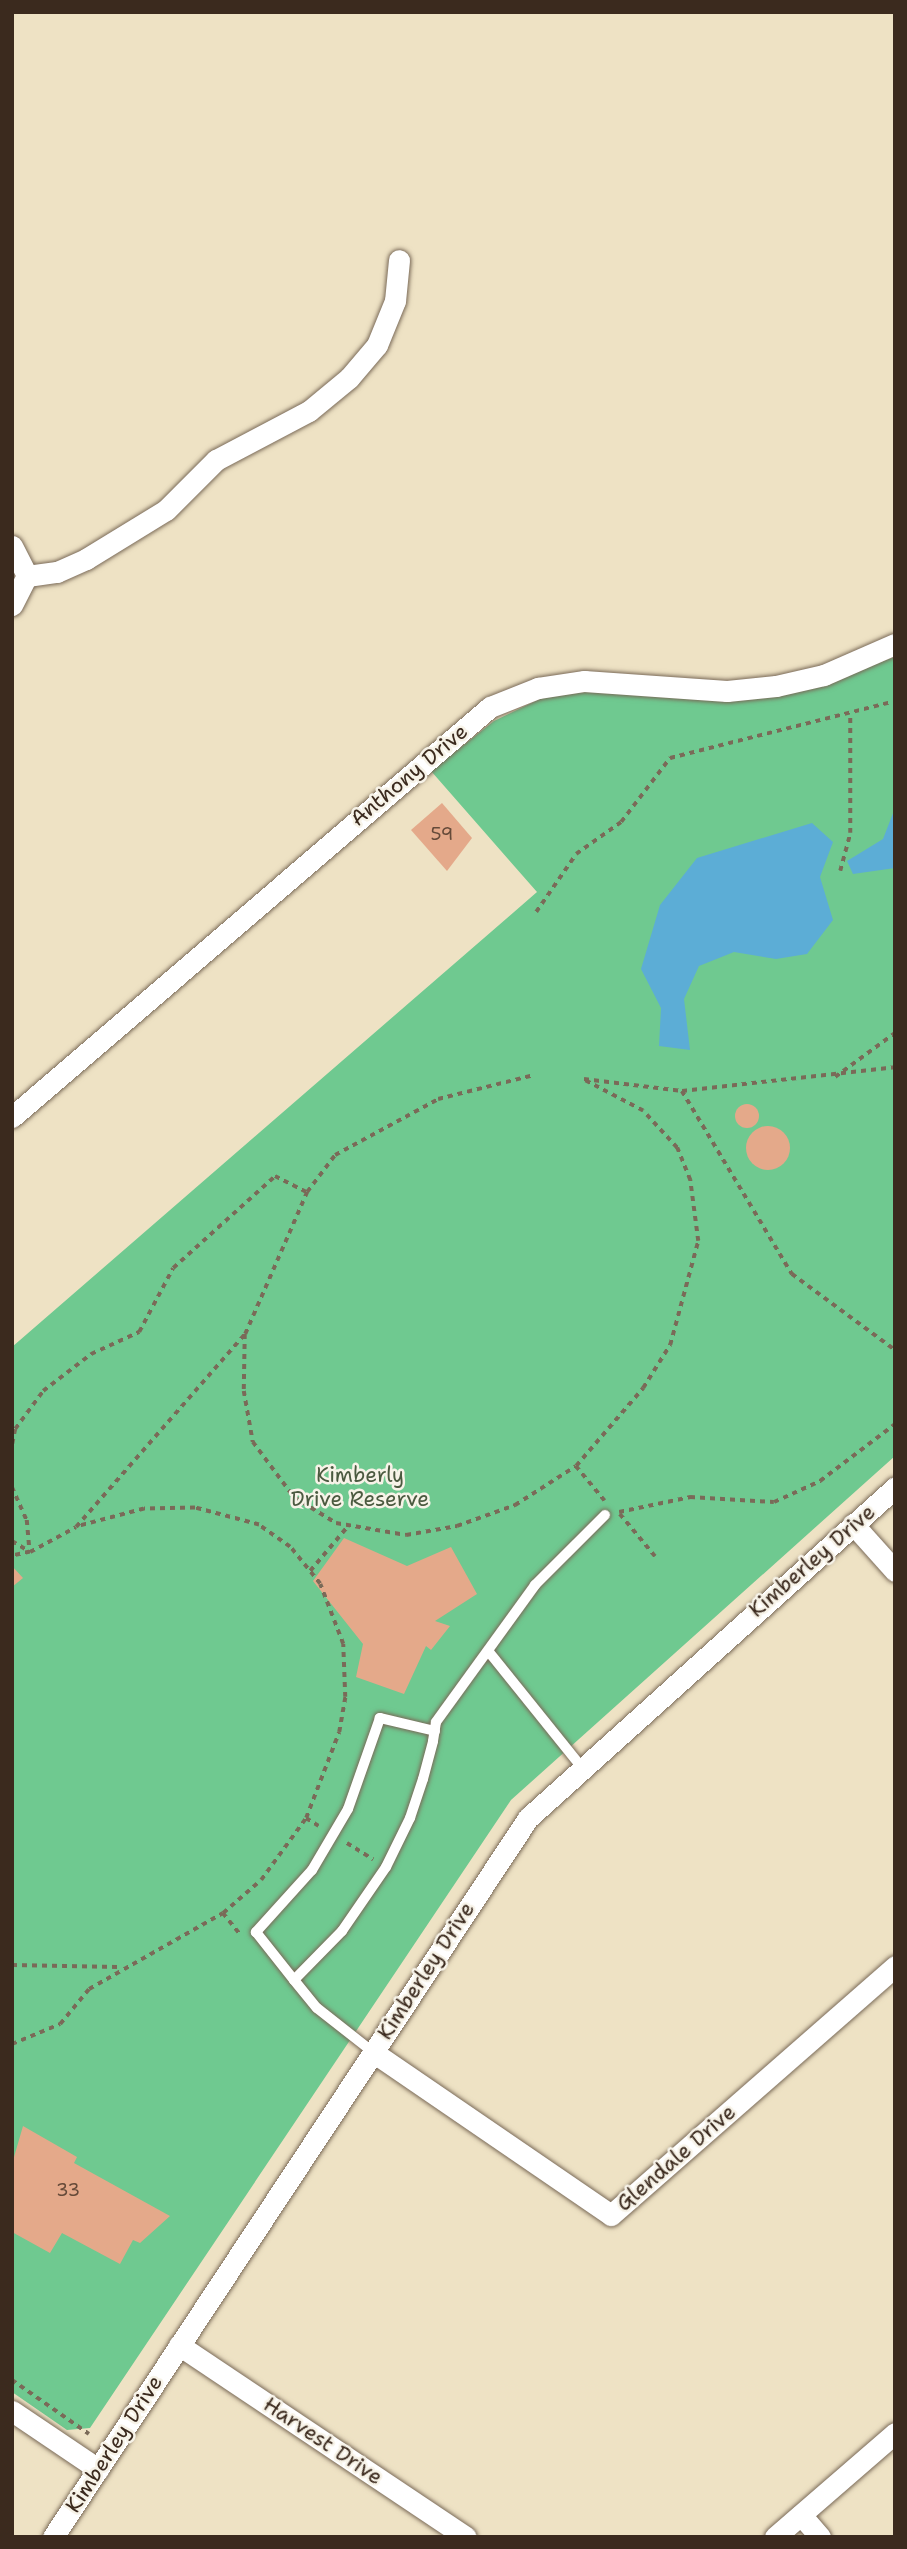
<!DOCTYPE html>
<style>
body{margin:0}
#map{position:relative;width:907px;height:2549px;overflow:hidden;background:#eee2c4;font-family:"Shantell Sans",sans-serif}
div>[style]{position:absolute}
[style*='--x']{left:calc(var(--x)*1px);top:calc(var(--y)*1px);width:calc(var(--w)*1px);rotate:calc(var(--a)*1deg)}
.green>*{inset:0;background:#6fc990}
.water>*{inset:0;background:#5cadd6}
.building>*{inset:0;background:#e4a98a}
.round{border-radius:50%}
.path>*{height:3.5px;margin-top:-1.75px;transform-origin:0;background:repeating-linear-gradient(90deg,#7a6a58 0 5px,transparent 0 10px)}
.roads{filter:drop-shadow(0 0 2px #7a6a58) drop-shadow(0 0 2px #7a6a58)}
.lane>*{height:10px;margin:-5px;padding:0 5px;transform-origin:5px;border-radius:5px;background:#fff}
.street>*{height:21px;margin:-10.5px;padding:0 10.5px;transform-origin:10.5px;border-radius:10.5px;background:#fff}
span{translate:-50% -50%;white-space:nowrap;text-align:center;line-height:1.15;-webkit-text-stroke:5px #f7f3e8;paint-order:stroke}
.number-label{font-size:18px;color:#654a39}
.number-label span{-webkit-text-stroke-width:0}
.street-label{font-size:21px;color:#3b2a1e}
.park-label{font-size:21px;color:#4b5a40}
.frame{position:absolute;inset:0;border:14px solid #3b2a1e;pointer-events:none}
</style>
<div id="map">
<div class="green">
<i style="clip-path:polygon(895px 657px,895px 1456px,511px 1800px,90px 2428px,67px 2430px,12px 2392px,12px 1347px,537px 892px,431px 771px,494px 721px,544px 697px,603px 690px,726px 701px,795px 692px)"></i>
</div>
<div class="water">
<i style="clip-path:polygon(895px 808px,895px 868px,853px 874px,847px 861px,883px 839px)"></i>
<i style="clip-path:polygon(812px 823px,833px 842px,820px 877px,833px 920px,807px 954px,776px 959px,734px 952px,699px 966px,684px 999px,690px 1050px,659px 1046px,661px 1008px,641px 969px,660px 905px,697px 858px)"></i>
</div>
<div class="building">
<i style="clip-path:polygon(442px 803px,472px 838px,447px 871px,411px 830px)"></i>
<i class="round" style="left:735px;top:1104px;width:24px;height:24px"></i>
<i class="round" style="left:746px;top:1126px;width:44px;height:44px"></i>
<i style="clip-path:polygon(344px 1538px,407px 1566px,451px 1547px,477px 1594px,435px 1621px,450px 1626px,431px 1650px,426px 1646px,404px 1694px,356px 1677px,363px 1644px,313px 1581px)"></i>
<i style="clip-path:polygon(12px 1566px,23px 1578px,12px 1587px)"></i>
<i style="clip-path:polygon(23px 2126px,77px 2157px,74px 2163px,170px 2216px,140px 2243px,133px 2240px,120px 2264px,62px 2233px,50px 2253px,12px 2232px,12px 2164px)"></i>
</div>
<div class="path">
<i style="--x:840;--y:871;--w:39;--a:-75"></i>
<i style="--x:850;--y:833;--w:118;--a:-90"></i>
<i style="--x:536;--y:912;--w:70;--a:-55.4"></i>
<i style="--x:576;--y:854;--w:55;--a:-35.4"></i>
<i style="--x:621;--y:822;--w:81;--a:-52.6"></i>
<i style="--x:670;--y:758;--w:232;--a:-14.2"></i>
<i style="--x:835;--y:1077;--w:74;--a:-36.3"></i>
<i style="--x:584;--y:1079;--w:99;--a:7"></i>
<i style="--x:682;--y:1091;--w:214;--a:-6.4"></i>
<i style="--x:682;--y:1091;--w:214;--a:59"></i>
<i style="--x:792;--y:1274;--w:128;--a:36.4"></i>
<i style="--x:245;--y:1334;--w:57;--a:91"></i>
<i style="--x:244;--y:1391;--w:52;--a:80"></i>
<i style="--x:253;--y:1442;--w:69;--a:53.3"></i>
<i style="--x:294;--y:1497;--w:49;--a:31.8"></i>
<i style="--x:336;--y:1523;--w:71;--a:9.7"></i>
<i style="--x:406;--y:1535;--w:52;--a:-10"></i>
<i style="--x:457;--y:1526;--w:62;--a:-19.9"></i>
<i style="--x:515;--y:1505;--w:72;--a:-32.6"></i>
<i style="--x:576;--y:1466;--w:103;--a:-49.3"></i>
<i style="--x:643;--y:1388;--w:51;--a:-57.9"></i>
<i style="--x:670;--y:1345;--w:108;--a:-74.9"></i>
<i style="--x:698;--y:1241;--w:62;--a:-97.5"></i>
<i style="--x:690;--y:1180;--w:35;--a:-112"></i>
<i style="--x:677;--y:1148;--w:50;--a:-132.6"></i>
<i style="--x:643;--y:1111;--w:69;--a:-152.3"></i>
<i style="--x:12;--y:1444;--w:15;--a:-79"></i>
<i style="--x:15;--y:1429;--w:47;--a:-53.6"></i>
<i style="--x:43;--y:1391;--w:61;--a:-37.6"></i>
<i style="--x:91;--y:1354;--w:53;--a:-24.6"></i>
<i style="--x:139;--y:1332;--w:72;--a:-62"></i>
<i style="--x:173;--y:1268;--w:137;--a:-42"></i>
<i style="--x:275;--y:1176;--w:36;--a:27"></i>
<i style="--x:576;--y:1466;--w:45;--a:50.4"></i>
<i style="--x:12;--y:1487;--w:36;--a:66"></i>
<i style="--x:27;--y:1520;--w:32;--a:85"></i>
<i style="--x:30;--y:1552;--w:18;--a:167"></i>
<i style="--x:619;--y:1512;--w:73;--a:-11.9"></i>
<i style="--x:690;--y:1497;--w:84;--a:3.4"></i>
<i style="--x:774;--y:1502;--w:51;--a:-24.5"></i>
<i style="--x:820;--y:1481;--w:94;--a:-37.2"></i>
<i style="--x:620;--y:1514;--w:55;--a:50.2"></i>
<i style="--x:12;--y:1541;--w:21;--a:31"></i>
<i style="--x:30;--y:1552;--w:52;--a:-28.5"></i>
<i style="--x:76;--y:1527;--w:257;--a:-48.8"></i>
<i style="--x:245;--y:1334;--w:155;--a:-66.4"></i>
<i style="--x:307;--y:1192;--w:46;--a:-52.9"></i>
<i style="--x:335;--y:1155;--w:117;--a:-28.5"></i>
<i style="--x:438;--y:1099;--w:99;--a:-14"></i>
<i style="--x:310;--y:1571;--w:59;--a:-49.8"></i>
<i style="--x:306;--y:1818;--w:15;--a:32"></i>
<i style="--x:347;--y:1843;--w:31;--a:32"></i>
<i style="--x:223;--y:1913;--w:27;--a:51"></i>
<i style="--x:12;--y:1965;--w:106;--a:1.1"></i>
<i style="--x:12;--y:2044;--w:52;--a:-22.6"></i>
<i style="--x:60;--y:2024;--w:45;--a:-50.4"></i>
<i style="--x:89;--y:1989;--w:154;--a:-29.6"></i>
<i style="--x:223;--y:1913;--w:50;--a:-41"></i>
<i style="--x:261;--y:1880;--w:77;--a:-54"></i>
<i style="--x:306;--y:1818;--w:92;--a:-69"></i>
<i style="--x:339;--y:1732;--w:36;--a:-80"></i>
<i style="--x:345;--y:1697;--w:53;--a:-92.2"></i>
<i style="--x:343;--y:1644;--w:64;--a:-111"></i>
<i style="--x:320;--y:1584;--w:48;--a:-129"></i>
<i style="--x:290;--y:1547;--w:38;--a:-145"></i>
<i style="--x:259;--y:1525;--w:66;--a:-165.1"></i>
<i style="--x:195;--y:1508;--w:51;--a:178.9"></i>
<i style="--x:144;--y:1509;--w:70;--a:165.2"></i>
<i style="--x:12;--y:2380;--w:94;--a:35"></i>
</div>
<div class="roads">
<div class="lane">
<i style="--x:489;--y:1652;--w:145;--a:51.2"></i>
<i style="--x:435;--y:1731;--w:57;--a:-166.7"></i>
<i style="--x:380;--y:1718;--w:96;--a:109.4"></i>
<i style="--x:348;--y:1809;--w:71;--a:120.5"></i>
<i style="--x:312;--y:1870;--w:84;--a:132.1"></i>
<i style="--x:256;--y:1932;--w:61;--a:51.6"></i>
<i style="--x:294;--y:1980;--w:69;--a:-45.6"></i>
<i style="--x:342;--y:1931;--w:78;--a:-55.5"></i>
<i style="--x:386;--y:1867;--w:55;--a:-63.9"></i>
<i style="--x:410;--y:1818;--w:41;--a:-71.6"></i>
<i style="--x:423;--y:1779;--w:39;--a:-75"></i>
<i style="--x:433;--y:1741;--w:19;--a:-81"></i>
<i style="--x:436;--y:1722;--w:169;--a:-54.1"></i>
<i style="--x:535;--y:1585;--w:99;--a:-45"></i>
<i style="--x:294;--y:1980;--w:36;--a:51"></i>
<i style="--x:317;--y:2008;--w:71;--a:38.2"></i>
</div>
<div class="street">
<i style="--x:12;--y:546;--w:34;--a:63"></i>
<i style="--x:12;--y:605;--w:33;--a:-63"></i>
<i style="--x:27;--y:576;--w:30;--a:-8"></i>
<i style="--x:57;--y:572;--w:32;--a:-24"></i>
<i style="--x:86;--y:559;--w:94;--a:-31.5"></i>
<i style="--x:166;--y:510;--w:71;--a:-45"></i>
<i style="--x:216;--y:460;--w:105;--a:-27.8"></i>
<i style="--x:309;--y:411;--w:52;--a:-39.5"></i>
<i style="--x:349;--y:378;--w:43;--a:-49.7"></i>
<i style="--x:377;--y:345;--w:48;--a:-67.8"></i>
<i style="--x:395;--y:301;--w:41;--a:-84.4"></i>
<i style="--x:12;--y:1117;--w:630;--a:-40.62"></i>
<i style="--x:490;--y:707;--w:52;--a:-21.6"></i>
<i style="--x:538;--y:688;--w:47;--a:-8.7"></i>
<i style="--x:584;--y:681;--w:143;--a:4"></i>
<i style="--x:727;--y:691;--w:49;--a:-5.8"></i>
<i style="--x:776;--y:686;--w:49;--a:-12.9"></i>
<i style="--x:824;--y:675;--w:77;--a:-23.6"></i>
<i style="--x:853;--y:1524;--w:63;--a:48.2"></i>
<i style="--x:373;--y:2052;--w:288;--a:34.4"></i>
<i style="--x:611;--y:2215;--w:378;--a:-41.2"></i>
<i style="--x:179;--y:2345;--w:345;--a:33.8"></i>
<i style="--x:12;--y:2411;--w:104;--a:34"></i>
<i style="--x:801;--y:2515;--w:29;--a:49"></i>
<i style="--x:53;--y:2537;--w:862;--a:-56.55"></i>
<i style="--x:528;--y:1818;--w:494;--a:-42"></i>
<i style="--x:775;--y:2537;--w:159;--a:-40.9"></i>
</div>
</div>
<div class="number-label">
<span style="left:442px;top:834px">59</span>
<span style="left:68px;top:2190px">33</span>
</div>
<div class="street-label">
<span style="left:409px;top:775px;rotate:-40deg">Anthony Drive</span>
<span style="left:812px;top:1561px;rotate:-41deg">Kimberley Drive</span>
<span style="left:426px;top:1971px;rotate:-57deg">Kimberley Drive</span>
<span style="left:676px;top:2158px;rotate:-41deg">Glendale Drive</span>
<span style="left:323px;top:2441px;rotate:34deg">Harvest Drive</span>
<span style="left:114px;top:2444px;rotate:-57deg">Kimberley Drive</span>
</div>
<div class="park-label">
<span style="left:360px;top:1487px">Kimberly<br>Drive Reserve</span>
</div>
<div class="frame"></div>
</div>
